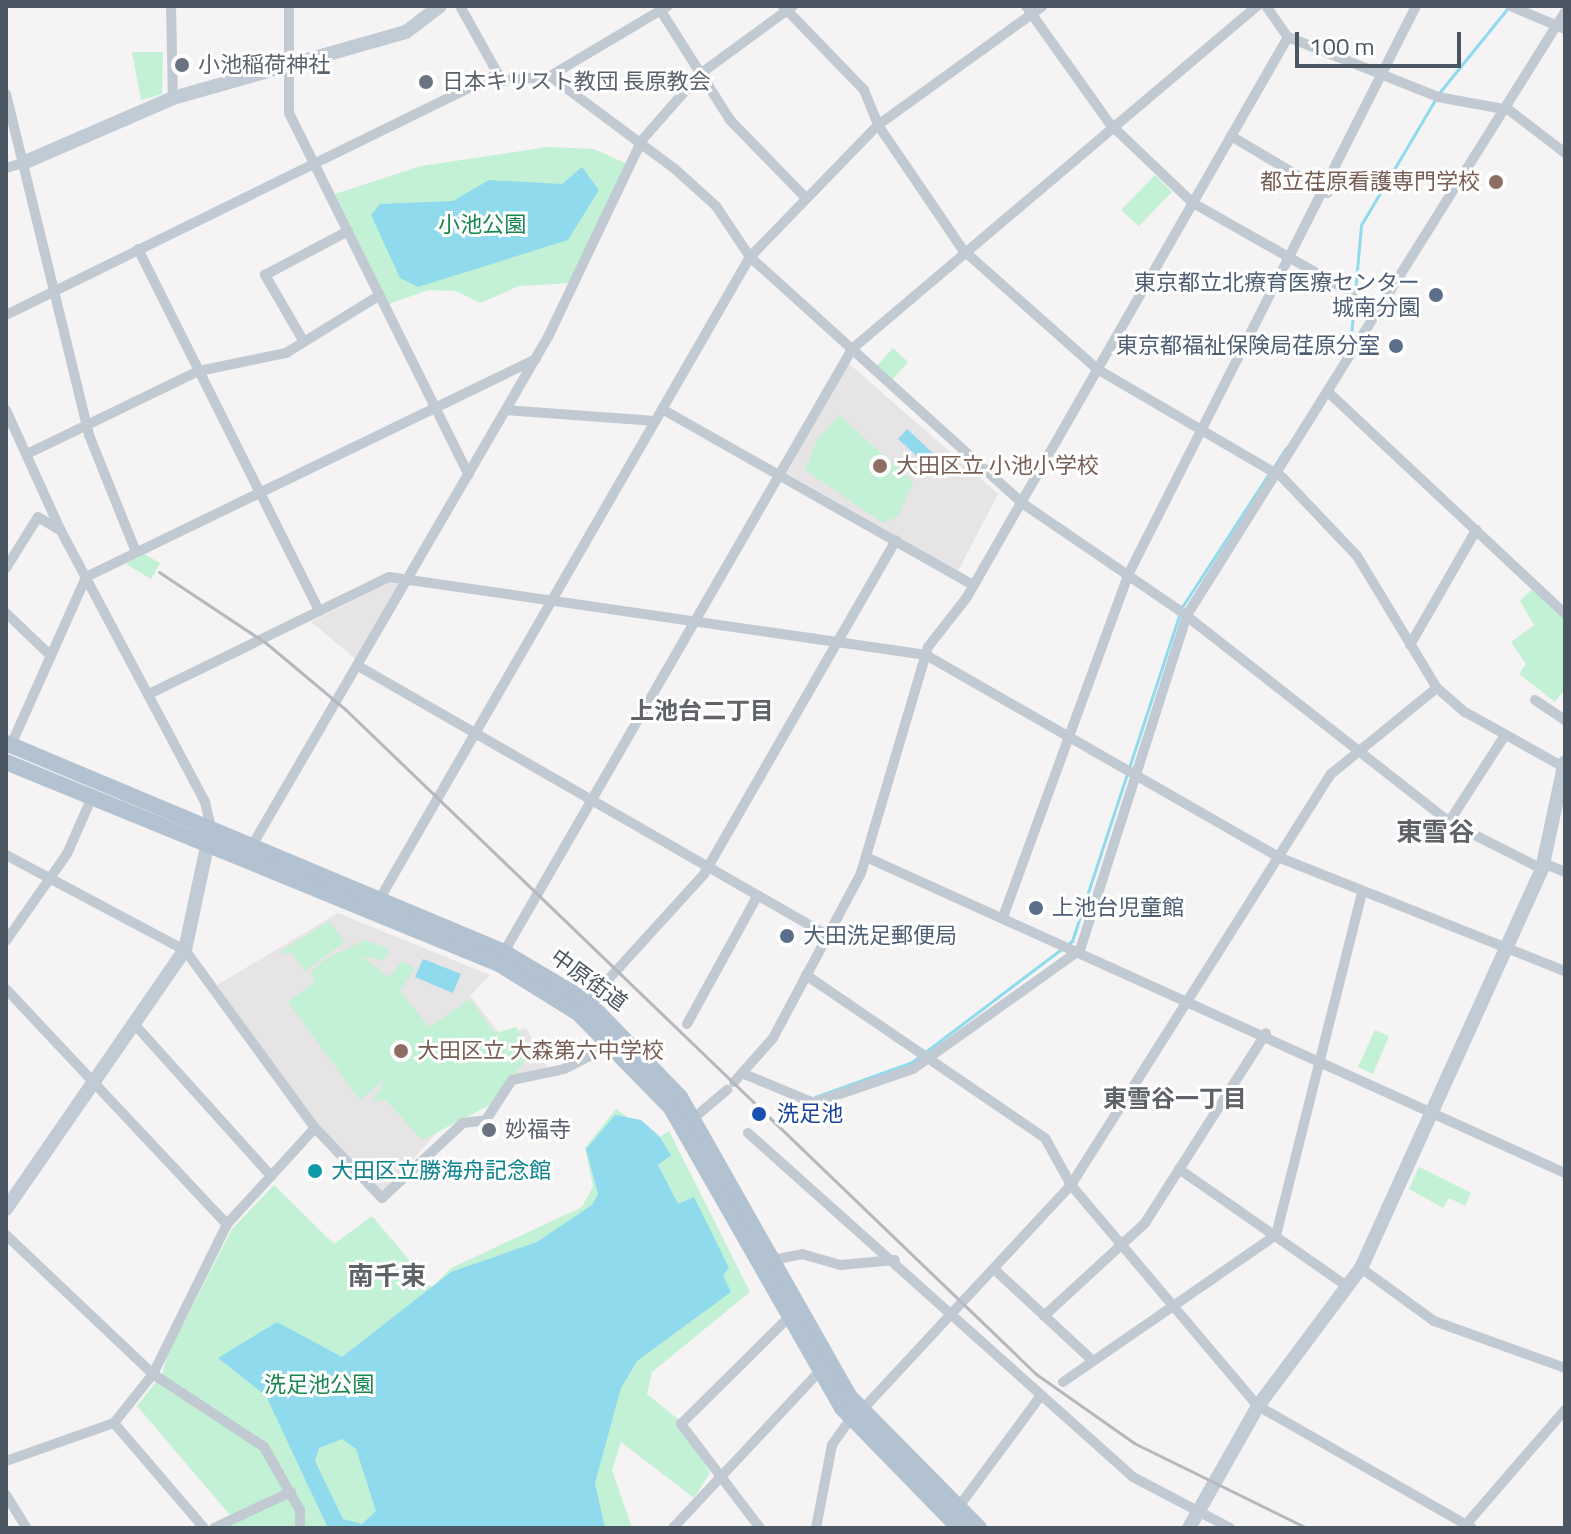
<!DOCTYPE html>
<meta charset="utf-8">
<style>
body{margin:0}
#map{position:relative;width:1571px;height:1534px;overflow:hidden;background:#f5f3f3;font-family:"Titillium Web","Noto Sans JP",sans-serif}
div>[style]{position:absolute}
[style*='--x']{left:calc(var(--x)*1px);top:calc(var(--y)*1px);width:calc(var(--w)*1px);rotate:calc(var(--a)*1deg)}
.education>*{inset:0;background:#e6e4e5}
.green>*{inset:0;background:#c3f1d5}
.water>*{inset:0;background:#90daee}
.stream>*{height:3px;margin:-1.5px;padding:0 1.5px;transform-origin:1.5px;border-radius:1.5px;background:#90daee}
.street>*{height:10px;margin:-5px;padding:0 5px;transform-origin:5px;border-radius:5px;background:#c1cad2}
.secondary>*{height:14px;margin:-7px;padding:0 7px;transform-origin:7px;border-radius:7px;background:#c1cbd6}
.primary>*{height:16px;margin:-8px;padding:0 8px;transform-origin:8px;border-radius:8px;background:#b3c2d1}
.rail>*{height:3px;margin:-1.5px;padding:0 1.5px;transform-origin:1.5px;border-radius:1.5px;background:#b5b8bd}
.dots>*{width:22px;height:22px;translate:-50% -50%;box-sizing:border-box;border:4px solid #fff;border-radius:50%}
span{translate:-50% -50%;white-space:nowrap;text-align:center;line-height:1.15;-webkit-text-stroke:6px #fff;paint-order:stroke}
.worship-label{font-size:22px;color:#5b616d}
.left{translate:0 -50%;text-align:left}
.education-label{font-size:22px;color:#785e54}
.right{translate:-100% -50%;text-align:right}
.park-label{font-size:22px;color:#17864f}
.service-label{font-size:22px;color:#4e5e75}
.street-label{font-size:22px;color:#4a5661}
.transit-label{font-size:22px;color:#164399}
.culture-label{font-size:22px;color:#0d838f}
.neighbourhood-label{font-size:24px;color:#5f6368;font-weight:700}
.quarter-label{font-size:26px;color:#5f6368;font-weight:700}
.frame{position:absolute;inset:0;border:8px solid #4a5661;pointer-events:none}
.scale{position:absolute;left:1295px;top:32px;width:166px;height:36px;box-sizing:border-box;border:4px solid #4a5661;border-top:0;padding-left:10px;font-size:24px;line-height:28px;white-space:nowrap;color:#4a5661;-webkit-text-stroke:6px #fff;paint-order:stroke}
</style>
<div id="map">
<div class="education">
<i style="clip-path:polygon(847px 362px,998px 494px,958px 571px,787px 473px)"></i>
<i style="clip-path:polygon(392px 581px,401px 582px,357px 660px,311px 622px)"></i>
<i style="clip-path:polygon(338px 913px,490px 975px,470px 996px,500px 1034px,526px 1028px,547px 1068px,459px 1109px,382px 1193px,316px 1123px,217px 985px)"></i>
</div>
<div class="green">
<i style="clip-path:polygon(132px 52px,163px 52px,162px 94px,141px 100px)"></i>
<i style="clip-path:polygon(548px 147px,594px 149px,629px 165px,573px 283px,519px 286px,480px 303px,456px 291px,428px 290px,389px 304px,335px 194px,421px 166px)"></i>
<i style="clip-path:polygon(1155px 175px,1172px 192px,1139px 226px,1121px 210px)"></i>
<i style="clip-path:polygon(893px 348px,908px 362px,892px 380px,877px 366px)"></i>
<i style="clip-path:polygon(839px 415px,913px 482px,898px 516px,883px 523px,805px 470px,817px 440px)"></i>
<i style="clip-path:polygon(144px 554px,160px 563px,151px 579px,126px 564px)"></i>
<i style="clip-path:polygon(1532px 589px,1565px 620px,1565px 689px,1555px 702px,1519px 674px,1526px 664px,1511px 642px,1534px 625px,1520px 601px)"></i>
<i style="clip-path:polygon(329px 921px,345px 942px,305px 971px,292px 953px,278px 953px)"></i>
<i style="clip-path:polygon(365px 940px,390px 950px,384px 960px,362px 957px,389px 977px,402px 961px,415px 968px,400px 991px,429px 1027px,470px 999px,495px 1033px,516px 1027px,531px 1052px,492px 1104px,422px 1140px,386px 1100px,373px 1101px,386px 1078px,360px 1100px,288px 1002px,315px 982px,311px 972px,324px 960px)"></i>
<i style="clip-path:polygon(1375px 1030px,1389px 1036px,1373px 1074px,1358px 1067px)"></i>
<i style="clip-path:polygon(616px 1109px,657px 1139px,669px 1131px,750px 1292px,652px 1372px,647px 1394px,679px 1420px,710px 1473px,694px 1498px,621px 1442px,612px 1470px,632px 1528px,220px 1528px,235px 1521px,137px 1406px,162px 1374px,177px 1323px,183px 1325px,232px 1229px,274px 1185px,334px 1244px,372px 1216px,432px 1287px,451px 1268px,582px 1207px,593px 1186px,585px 1148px)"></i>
<i style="clip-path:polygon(1419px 1167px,1471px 1193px,1465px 1206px,1449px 1198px,1443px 1208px,1409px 1189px)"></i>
</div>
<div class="water">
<i style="clip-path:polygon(582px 167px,599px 190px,568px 240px,418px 287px,400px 278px,371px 215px,380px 204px,453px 201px,489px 180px,562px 184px)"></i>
<i style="clip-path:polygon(907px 429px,938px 458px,930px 468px,898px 439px)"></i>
<i style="clip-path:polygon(423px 959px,461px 974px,453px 993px,415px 977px)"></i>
<i style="clip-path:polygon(evenodd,615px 1115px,641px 1120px,659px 1136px,671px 1155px,658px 1165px,678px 1204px,694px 1197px,729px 1268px,723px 1275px,731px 1292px,637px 1361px,621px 1388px,595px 1483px,605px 1528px,328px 1528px,266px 1396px,218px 1358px,277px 1322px,342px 1357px,451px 1272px,537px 1242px,592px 1205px,598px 1194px,586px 1149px,615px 1115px,342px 1439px,356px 1449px,376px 1511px,362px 1524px,343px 1519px,315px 1461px,319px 1448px,342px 1439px)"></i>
</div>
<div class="stream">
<i style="--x:1439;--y:93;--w:108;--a:-51"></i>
<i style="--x:1350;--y:347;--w:122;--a:-84.8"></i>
<i style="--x:1361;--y:225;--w:145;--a:-59.4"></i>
<i style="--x:1273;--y:468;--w:24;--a:-57"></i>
<i style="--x:815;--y:1097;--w:103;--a:-19.8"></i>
<i style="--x:912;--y:1062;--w:201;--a:-37.1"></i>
<i style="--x:1072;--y:941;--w:352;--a:-71.8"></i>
<i style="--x:1182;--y:607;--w:158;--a:-56.9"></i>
</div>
<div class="street">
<i style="--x:171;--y:6;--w:92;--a:88.8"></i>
<i style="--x:289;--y:6;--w:107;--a:90"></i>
<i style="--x:289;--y:113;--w:404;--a:63.6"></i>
<i style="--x:460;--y:6;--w:86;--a:60.8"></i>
<i style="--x:502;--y:81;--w:48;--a:-5.9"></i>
<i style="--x:550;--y:76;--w:137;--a:-30.7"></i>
<i style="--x:783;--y:6;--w:117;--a:46"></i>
<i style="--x:864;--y:90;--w:38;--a:68"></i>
<i style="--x:878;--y:125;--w:151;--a:55.8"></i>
<i style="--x:963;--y:250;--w:179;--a:41.6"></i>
<i style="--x:1097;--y:369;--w:214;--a:30.3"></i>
<i style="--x:1282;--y:477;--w:109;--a:46.5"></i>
<i style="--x:1357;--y:556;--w:154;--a:58.8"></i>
<i style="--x:1437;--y:688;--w:37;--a:41"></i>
<i style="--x:1465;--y:712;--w:115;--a:29.2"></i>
<i style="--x:1026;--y:6;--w:145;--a:54.6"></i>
<i style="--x:1110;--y:124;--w:115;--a:43.6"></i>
<i style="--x:1193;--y:203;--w:183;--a:29.5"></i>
<i style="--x:1266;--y:6;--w:38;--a:55"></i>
<i style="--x:1288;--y:37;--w:162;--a:21.8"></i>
<i style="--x:1438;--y:97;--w:72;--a:10.4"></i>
<i style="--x:1509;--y:110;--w:71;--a:37.5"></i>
<i style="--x:1510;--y:6;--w:60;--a:22.7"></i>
<i style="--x:659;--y:8;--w:133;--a:57.6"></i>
<i style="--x:730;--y:120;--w:105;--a:45.8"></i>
<i style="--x:550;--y:76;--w:157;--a:36.7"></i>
<i style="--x:676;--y:170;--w:54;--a:42"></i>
<i style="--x:716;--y:206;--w:61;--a:56.3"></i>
<i style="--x:750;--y:257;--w:367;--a:42.1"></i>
<i style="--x:1022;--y:503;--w:190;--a:34.3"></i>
<i style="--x:1179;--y:610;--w:343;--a:38.1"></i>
<i style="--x:1449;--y:822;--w:104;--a:26.8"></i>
<i style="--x:6;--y:94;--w:351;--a:76.3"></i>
<i style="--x:89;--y:435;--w:126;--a:68.1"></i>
<i style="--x:1231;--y:136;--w:112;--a:30.7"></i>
<i style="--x:6;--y:168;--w:18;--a:-16"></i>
<i style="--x:138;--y:249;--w:405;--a:63.4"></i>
<i style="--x:6;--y:315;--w:545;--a:-26.14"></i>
<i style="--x:304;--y:342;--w:78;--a:-120.2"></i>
<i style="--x:265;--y:275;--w:94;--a:-27.9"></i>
<i style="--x:1328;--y:392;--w:325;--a:43.1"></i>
<i style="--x:662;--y:409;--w:357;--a:29.5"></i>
<i style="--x:6;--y:410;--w:133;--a:65.6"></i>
<i style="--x:61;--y:531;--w:307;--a:62"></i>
<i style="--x:205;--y:802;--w:28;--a:77"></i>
<i style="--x:506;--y:410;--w:150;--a:4.2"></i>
<i style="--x:27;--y:454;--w:191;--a:-25.8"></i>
<i style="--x:199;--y:371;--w:89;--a:-11.7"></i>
<i style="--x:286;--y:353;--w:110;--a:-31.7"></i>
<i style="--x:6;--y:568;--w:60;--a:-57.9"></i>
<i style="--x:38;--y:517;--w:27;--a:31"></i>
<i style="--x:6;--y:613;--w:62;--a:43.7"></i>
<i style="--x:1410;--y:645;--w:133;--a:-60.1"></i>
<i style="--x:360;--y:667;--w:536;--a:29.86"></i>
<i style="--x:149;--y:694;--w:267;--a:-26"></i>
<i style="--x:389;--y:577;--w:543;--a:8.26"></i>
<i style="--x:926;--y:655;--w:406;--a:29.8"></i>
<i style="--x:1278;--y:857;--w:309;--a:21.7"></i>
<i style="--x:1535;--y:700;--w:36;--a:34"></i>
<i style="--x:11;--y:745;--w:184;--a:-65.9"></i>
<i style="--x:86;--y:577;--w:500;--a:-25.85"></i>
<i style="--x:1449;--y:822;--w:103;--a:-57.2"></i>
<i style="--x:250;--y:849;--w:592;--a:-59.8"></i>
<i style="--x:548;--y:337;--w:218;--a:-64.5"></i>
<i style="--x:642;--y:140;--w:88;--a:-48.7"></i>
<i style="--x:700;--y:74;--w:115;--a:-36.2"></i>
<i style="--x:6;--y:855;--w:203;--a:28"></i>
<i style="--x:185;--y:950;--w:220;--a:53.9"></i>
<i style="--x:315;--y:1128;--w:97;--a:46.3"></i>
<i style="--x:382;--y:1198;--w:110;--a:-42.8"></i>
<i style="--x:463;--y:1123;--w:23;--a:-7"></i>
<i style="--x:486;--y:1120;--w:48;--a:-57"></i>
<i style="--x:512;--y:1080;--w:53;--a:-11.9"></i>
<i style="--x:564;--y:1069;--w:55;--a:-27"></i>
<i style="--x:866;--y:857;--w:767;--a:24.33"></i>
<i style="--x:1543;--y:863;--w:24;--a:22"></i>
<i style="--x:379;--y:900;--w:742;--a:-60.02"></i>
<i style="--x:750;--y:257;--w:184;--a:-45.9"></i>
<i style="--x:878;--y:125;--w:203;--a:-35.8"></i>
<i style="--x:1003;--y:917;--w:364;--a:-69.9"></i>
<i style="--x:1128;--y:575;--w:638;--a:-63.15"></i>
<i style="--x:6;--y:941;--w:106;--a:-55"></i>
<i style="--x:67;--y:854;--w:62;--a:-66.3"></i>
<i style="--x:504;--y:952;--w:696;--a:-60.01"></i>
<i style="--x:852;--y:349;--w:531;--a:-40.26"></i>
<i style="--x:806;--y:975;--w:289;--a:34.3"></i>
<i style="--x:1045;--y:1138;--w:54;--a:61"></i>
<i style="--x:1071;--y:1185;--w:289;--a:49.8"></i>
<i style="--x:1258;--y:1406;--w:246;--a:29.7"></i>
<i style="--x:6;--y:989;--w:323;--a:46.8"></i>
<i style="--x:585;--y:1005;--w:177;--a:-47.7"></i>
<i style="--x:704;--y:874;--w:385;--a:-60.1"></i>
<i style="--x:687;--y:1024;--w:147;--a:-61.2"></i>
<i style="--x:136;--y:1026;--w:202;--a:48"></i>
<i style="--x:744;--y:1074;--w:76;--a:22.5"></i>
<i style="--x:814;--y:1103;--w:105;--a:-19"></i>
<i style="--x:913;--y:1069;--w:205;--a:-35.5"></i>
<i style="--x:1080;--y:950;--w:352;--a:-72.3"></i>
<i style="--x:1187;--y:615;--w:712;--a:-57.92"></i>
<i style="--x:734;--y:1082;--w:59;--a:-48.4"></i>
<i style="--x:773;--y:1038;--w:187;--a:-61.9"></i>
<i style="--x:861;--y:873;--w:236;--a:-73.5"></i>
<i style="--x:928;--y:647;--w:63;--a:-52"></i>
<i style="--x:967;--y:597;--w:645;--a:-60.18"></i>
<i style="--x:689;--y:1122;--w:50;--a:-40.1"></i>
<i style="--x:748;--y:1133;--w:516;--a:41.78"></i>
<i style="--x:1133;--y:1477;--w:110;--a:27.7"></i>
<i style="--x:1179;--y:1169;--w:205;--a:34.9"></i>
<i style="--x:6;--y:1235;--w:202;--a:43.4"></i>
<i style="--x:153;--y:1374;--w:133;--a:33.3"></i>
<i style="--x:264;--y:1447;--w:73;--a:60.3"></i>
<i style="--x:300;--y:1510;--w:18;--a:90"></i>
<i style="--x:772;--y:1260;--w:31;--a:-11"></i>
<i style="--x:802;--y:1254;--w:40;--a:16"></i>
<i style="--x:840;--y:1265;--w:55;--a:-5.2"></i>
<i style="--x:1361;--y:1268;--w:90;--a:36"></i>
<i style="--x:1434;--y:1321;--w:139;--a:19.7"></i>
<i style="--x:994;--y:1269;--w:134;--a:42.9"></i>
<i style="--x:1044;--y:1316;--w:137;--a:-42.6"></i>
<i style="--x:1145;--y:1223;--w:225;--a:-57.5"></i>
<i style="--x:1063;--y:1382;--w:259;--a:-34.6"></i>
<i style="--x:1276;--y:1235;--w:354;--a:-75.9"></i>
<i style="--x:861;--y:1411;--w:309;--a:-47.1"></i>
<i style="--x:1071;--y:1185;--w:486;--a:-57.7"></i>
<i style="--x:1331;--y:774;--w:136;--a:-39.1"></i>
<i style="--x:114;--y:1423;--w:138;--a:49.4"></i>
<i style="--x:6;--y:1461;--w:114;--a:-19.4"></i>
<i style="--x:114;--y:1423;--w:63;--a:-51.5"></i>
<i style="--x:153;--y:1374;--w:167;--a:-63.7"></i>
<i style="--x:227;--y:1224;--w:130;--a:-47.5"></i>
<i style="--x:6;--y:1495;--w:39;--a:58"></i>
<i style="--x:957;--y:1509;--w:138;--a:-53.5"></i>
<i style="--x:214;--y:1528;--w:85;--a:-25.1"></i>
<i style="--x:673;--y:1528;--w:212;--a:-46.9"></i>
<i style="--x:760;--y:1528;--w:131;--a:-127.2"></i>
<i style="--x:681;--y:1424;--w:151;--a:-44.7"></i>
<i style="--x:816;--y:1528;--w:85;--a:-79.1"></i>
<i style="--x:832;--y:1445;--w:32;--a:-55"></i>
<i style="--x:1463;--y:1528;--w:156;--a:-49.2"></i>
</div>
<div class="secondary">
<i style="--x:23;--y:163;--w:163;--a:-23.4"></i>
<i style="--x:173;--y:98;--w:242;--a:-15.8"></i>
<i style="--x:406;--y:32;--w:43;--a:-37.4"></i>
<i style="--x:6;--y:1209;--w:315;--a:-55.4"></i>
<i style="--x:185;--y:950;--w:116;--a:-78"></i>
<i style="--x:1189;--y:1528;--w:140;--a:-60.5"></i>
<i style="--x:1258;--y:1406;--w:172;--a:-53.3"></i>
<i style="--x:1361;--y:1268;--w:438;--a:-65.6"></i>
<i style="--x:1542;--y:869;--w:109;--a:-77.9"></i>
</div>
<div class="primary">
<i style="--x:6;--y:743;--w:540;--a:22.77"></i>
<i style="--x:504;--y:952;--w:98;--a:30.8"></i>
<i style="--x:588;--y:1002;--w:132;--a:45.9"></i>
<i style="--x:680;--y:1097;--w:343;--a:60.5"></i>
<i style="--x:849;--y:1396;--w:185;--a:45.4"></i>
<i style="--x:6;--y:762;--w:533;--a:22.28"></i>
<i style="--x:499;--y:964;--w:93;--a:31.8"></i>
<i style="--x:578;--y:1013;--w:133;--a:45.6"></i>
<i style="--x:671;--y:1108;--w:345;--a:60.3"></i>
<i style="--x:842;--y:1408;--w:168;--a:45.7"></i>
</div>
<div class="rail">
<i style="--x:159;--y:572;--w:128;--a:33.6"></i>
<i style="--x:266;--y:643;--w:103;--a:39.9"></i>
<i style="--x:345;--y:709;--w:959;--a:43.9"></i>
<i style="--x:1036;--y:1374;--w:120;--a:35.1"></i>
<i style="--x:1134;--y:1443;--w:193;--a:26.2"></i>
</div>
<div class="dots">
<i style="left:182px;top:65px;background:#6b7280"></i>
<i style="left:426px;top:82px;background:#6b7280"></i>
<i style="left:1496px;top:182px;background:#8d6e63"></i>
<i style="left:1436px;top:295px;background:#5c6f8a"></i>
<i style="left:1396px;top:346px;background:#5c6f8a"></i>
<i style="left:880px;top:466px;background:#8d6e63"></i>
<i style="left:1036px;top:908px;background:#5c6f8a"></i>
<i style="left:787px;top:936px;background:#5c6f8a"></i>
<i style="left:401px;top:1051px;background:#8d6e63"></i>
<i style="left:759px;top:1114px;background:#1a4fb4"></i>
<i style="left:489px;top:1130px;background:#6b7280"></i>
<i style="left:315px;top:1171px;background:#0f9aa8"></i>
</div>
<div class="worship-label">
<span class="left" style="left:198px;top:65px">小池稲荷神社</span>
<span class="left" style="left:442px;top:82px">日本キリスト教団 長原教会</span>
<span class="left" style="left:505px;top:1130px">妙福寺</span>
</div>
<div class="education-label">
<span class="right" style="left:1480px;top:182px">都立荏原看護専門学校</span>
<span class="left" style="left:896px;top:466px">大田区立 小池小学校</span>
<span class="left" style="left:417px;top:1051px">大田区立 大森第六中学校</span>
</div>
<div class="park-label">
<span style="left:482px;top:225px">小池公園</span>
<span style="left:319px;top:1385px">洗足池公園</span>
</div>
<div class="service-label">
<span class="right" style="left:1420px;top:295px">東京都立北療育医療センター<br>城南分園</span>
<span class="right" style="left:1380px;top:346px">東京都福祉保険局荏原分室</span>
<span class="left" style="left:1052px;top:908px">上池台児童館</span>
<span class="left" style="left:803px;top:936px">大田洗足郵便局</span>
</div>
<div class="street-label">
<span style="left:589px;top:980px;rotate:36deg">中原街道</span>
</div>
<div class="transit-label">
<span class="left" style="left:777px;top:1114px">洗足池</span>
</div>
<div class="culture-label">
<span class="left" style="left:331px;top:1171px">大田区立勝海舟記念館</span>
</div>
<div class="neighbourhood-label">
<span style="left:702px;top:711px">上池台二丁目</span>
<span style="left:1175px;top:1099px">東雪谷一丁目</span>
</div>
<div class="quarter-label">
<span style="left:1435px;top:832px">東雪谷</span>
<span style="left:387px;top:1276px">南千束</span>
</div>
<div class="frame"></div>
<div class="scale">100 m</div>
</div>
